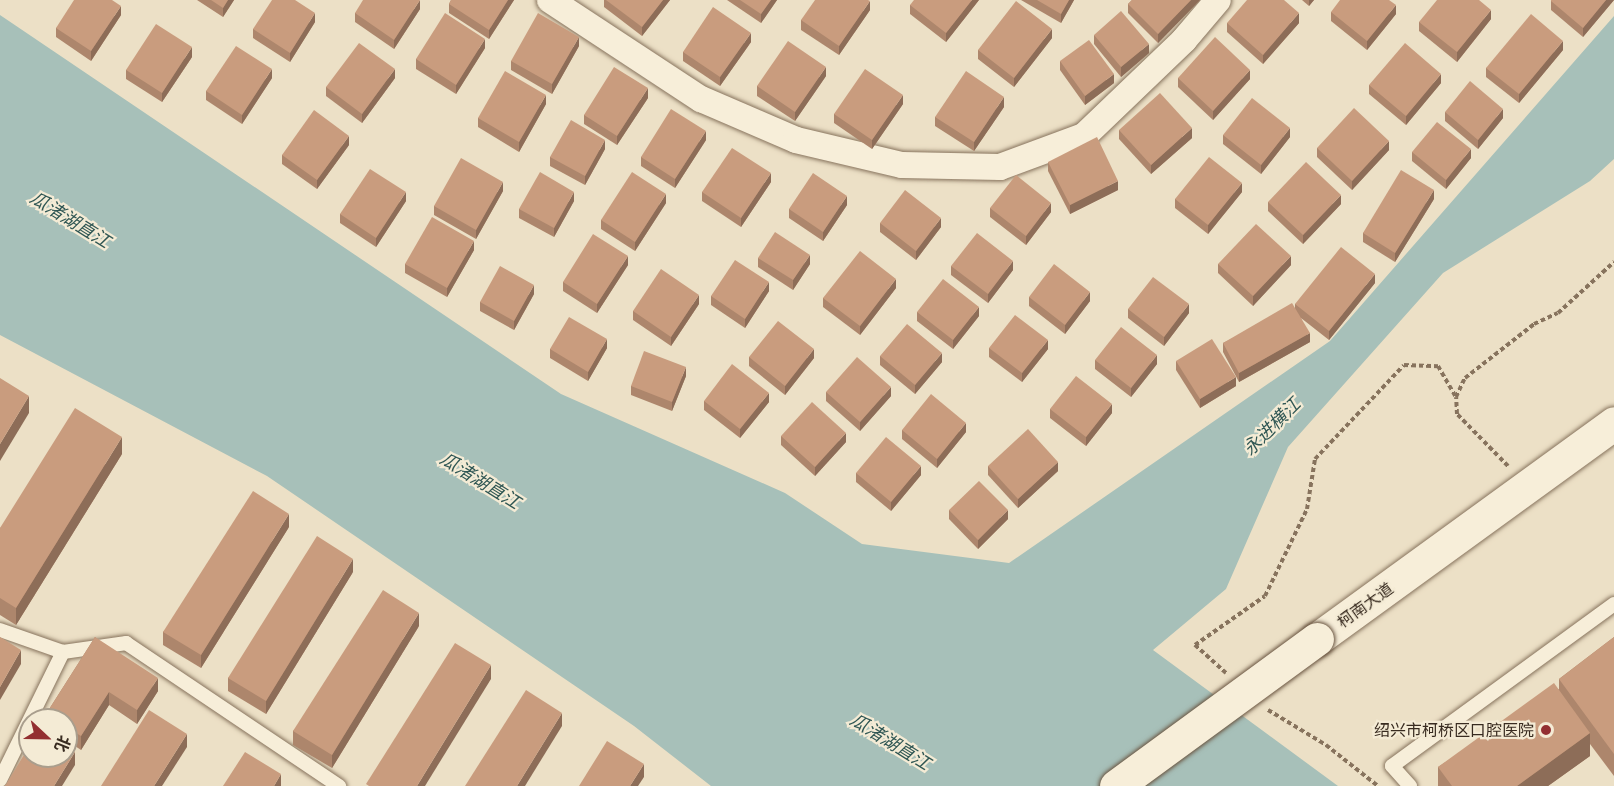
<!DOCTYPE html>
<meta charset="utf-8">
<style>
body{margin:0}
#map{position:relative;width:1614px;height:786px;overflow:hidden;background:#ece0c6;font-family:Lora,"Noto Sans SC",serif}
div>[style]{position:absolute}
[style*='--x']{left:calc(var(--x)*1px);top:calc(var(--y)*1px);width:calc(var(--w)*1px);rotate:calc(var(--a)*1deg)}
.water>*{inset:0;background:#a7c0b9}
.path>*{height:4px;margin-top:-2px;transform-origin:0;background:repeating-linear-gradient(90deg,#87735d 0 4.5px,transparent 0 7.5px)}
.roads{filter:drop-shadow(0 0 2px #87735d) drop-shadow(0 0 2px #87735d)}
.lane>*{height:14px;margin:-7px;padding:0 7px;transform-origin:7px;border-radius:7px;background:#f7eed9}
.street>*{height:26px;margin:-13px;padding:0 13px;transform-origin:13px;border-radius:13px;background:#f7eed9}
.secondary>*{height:33px;margin:-16.5px;padding:0 16.5px;transform-origin:16.5px;border-radius:16.5px;background:#f7eed9}
.bridges{filter:drop-shadow(0 0 2px #695440) drop-shadow(0 0 2px #695440)}
.secondary-bridge>*{height:33px;margin:-16.5px;padding:0 16.5px;transform-origin:16.5px;border-radius:16.5px;background:#f7eed9}
.wall>*{inset:0;background:#ad866c}
.shaded-wall>*{inset:0;background:#8d6d58}
.building>*{inset:0;background:#c99c7e}
.dots>*{width:16px;height:16px;translate:-50% -50%;box-sizing:border-box;border:3px solid #f4ebd5;border-radius:50%}
span{translate:-50% -50%;white-space:nowrap;text-align:center;line-height:1.15;-webkit-text-stroke:4.5px #f4ebd5;paint-order:stroke}
.street-label{font-size:16px;color:#382b20}
.poi-label{font-size:16px;color:#382b20}
.right{translate:-100% -50%;text-align:right}
.water-label{font-size:18px;color:#305754;font-style:italic}
.north{position:absolute;left:18px;top:708px;width:60px;height:60px;box-sizing:border-box;background:#f4ebd5;border:2px solid #a99e8d;border-radius:50%;rotate:112deg;font-size:16px;font-weight:700;line-height:24px;text-align:center;color:#382b20}
.north::after{content:'';display:block;margin:auto;width:21px;height:27px;background:#932f31;clip-path:polygon(50% 0,100% 100%,50% 72%,0 100%)}
</style>
<div id="map">
<div class="water">
<i style="clip-path:polygon(0 15px,561px 394px,785px 493px,862px 544px,1009px 563px,1330px 341px,1614px 16px,1614px 159px,1590px 181px,1443px 273px,1288px 447px,1226px 589px,1153px 650px,1338px 786px,711px 786px,634px 726px,267px 476px,0 335px)"></i>
</div>
<div class="path">
<i style="--x:1508;--y:466;--w:73;--a:-134.4"></i>
<i style="--x:1457;--y:414;--w:17;--a:-93"></i>
<i style="--x:1456;--y:397;--w:21;--a:-65"></i>
<i style="--x:1465;--y:378;--w:88;--a:-38"></i>
<i style="--x:1534;--y:324;--w:26;--a:-25"></i>
<i style="--x:1558;--y:313;--w:76;--a:-42.3"></i>
<i style="--x:1226;--y:673;--w:42;--a:-137.9"></i>
<i style="--x:1195;--y:645;--w:85;--a:-35"></i>
<i style="--x:1265;--y:596;--w:97;--a:-64.2"></i>
<i style="--x:1307;--y:509;--w:51;--a:-80.9"></i>
<i style="--x:1315;--y:459;--w:129;--a:-46.6"></i>
<i style="--x:1404;--y:365;--w:34;--a:2"></i>
<i style="--x:1438;--y:366;--w:36;--a:60"></i>
<i style="--x:1268;--y:710;--w:68;--a:31.1"></i>
<i style="--x:1326;--y:745;--w:66;--a:38.3"></i>
</div>
<div class="roads">
<div class="lane">
<i style="--x:0;--y:630;--w:67;--a:19.2"></i>
<i style="--x:63;--y:652;--w:64;--a:-8.1"></i>
<i style="--x:126;--y:643;--w:257;--a:33.9"></i>
<i style="--x:0;--y:780;--w:143;--a:-63.8"></i>
<i style="--x:1410;--y:786;--w:27;--a:-132"></i>
<i style="--x:1392;--y:766;--w:275;--a:-36.1"></i>
</div>
<div class="street">
<i style="--x:550;--y:0;--w:181;--a:33.3"></i>
<i style="--x:701;--y:99;--w:103;--a:23.3"></i>
<i style="--x:796;--y:140;--w:109;--a:13.3"></i>
<i style="--x:902;--y:165;--w:98;--a:1.2"></i>
<i style="--x:1000;--y:167;--w:90;--a:-20.3"></i>
<i style="--x:1084;--y:136;--w:139;--a:-43.8"></i>
<i style="--x:1184;--y:40;--w:52;--a:-49.6"></i>
</div>
<div class="secondary">
<i style="--x:1317;--y:639;--w:367;--a:-36"></i>
</div>
</div>
<div class="bridges">
<div class="secondary-bridge">
<i style="--x:1116;--y:786;--w:249;--a:-36.2"></i>
</div>
</div>
<div class="wall">
<i style="clip-path:polygon(197px 0,234px 0,223px 17px)"></i>
<i style="clip-path:polygon(451px 0,514px 0,489px 39px,449px 13px,449px 4px)"></i>
<i style="clip-path:polygon(604px 0,670px 0,642px 36px,604px 7px)"></i>
<i style="clip-path:polygon(727px 0,777px 0,761px 23px)"></i>
<i style="clip-path:polygon(979px 0,946px 42px,910px 14px,910px 5px)"></i>
<i style="clip-path:polygon(1021px 0,1074px 0,1061px 23px)"></i>
<i style="clip-path:polygon(1132px 0,1200px 0,1158px 43px,1128px 13px,1128px 4px)"></i>
<i style="clip-path:polygon(1302px 0,1314px 0,1309px 6px)"></i>
<i style="clip-path:polygon(1614px 0,1583px 37px,1551px 10px,1551px 1px)"></i>
<i style="clip-path:polygon(420px 9px,394px 49px,355px 22px,355px 13px)"></i>
<i style="clip-path:polygon(870px 10px,839px 55px,801px 30px,801px 20px)"></i>
<i style="clip-path:polygon(1331px 12px,1396px 14px,1367px 50px,1331px 21px)"></i>
<i style="clip-path:polygon(121px 15px,91px 61px,56px 37px,56px 28px)"></i>
<i style="clip-path:polygon(1491px 19px,1457px 62px,1419px 31px,1419px 22px)"></i>
<i style="clip-path:polygon(315px 22px,290px 62px,253px 38px,253px 29px)"></i>
<i style="clip-path:polygon(1227px 23px,1299px 23px,1263px 64px,1227px 32px)"></i>
<i style="clip-path:polygon(1094px 35px,1149px 53px,1121px 77px,1094px 44px)"></i>
<i style="clip-path:polygon(1052px 38px,1014px 87px,978px 59px,978px 50px)"></i>
<i style="clip-path:polygon(751px 42px,720px 86px,683px 61px,683px 52px)"></i>
<i style="clip-path:polygon(579px 46px,552px 94px,511px 70px,511px 61px)"></i>
<i style="clip-path:polygon(485px 48px,456px 94px,416px 69px,416px 59px)"></i>
<i style="clip-path:polygon(1563px 50px,1519px 103px,1486px 77px,1486px 68px)"></i>
<i style="clip-path:polygon(192px 57px,162px 102px,126px 79px,126px 70px)"></i>
<i style="clip-path:polygon(1060px 61px,1114px 83px,1085px 105px,1060px 70px)"></i>
<i style="clip-path:polygon(826px 76px,795px 121px,757px 96px,757px 86px)"></i>
<i style="clip-path:polygon(272px 78px,242px 124px,206px 100px,206px 91px)"></i>
<i style="clip-path:polygon(395px 78px,362px 123px,326px 96px,326px 87px)"></i>
<i style="clip-path:polygon(1178px 78px,1250px 79px,1213px 120px,1178px 87px)"></i>
<i style="clip-path:polygon(1441px 83px,1406px 125px,1369px 94px,1369px 85px)"></i>
<i style="clip-path:polygon(648px 98px,617px 145px,584px 124px,584px 115px)"></i>
<i style="clip-path:polygon(546px 104px,519px 152px,478px 127px,478px 118px)"></i>
<i style="clip-path:polygon(903px 104px,872px 149px,834px 123px,834px 114px)"></i>
<i style="clip-path:polygon(1004px 107px,974px 151px,935px 126px,935px 117px)"></i>
<i style="clip-path:polygon(1445px 112px,1503px 118px,1478px 149px,1445px 121px)"></i>
<i style="clip-path:polygon(1119px 130px,1192px 138px,1151px 174px,1119px 139px)"></i>
<i style="clip-path:polygon(1223px 135px,1290px 137px,1261px 174px,1223px 144px)"></i>
<i style="clip-path:polygon(706px 140px,675px 188px,641px 166px,641px 157px)"></i>
<i style="clip-path:polygon(349px 145px,317px 189px,282px 164px,282px 155px)"></i>
<i style="clip-path:polygon(1317px 148px,1389px 150px,1352px 190px,1317px 157px)"></i>
<i style="clip-path:polygon(605px 149px,585px 185px,550px 166px,550px 157px)"></i>
<i style="clip-path:polygon(1412px 152px,1471px 158px,1446px 189px,1412px 161px)"></i>
<i style="clip-path:polygon(1048px 162px,1118px 190px,1070px 214px,1048px 171px)"></i>
<i style="clip-path:polygon(771px 182px,741px 227px,702px 201px,702px 192px)"></i>
<i style="clip-path:polygon(503px 191px,476px 239px,434px 215px,434px 206px)"></i>
<i style="clip-path:polygon(1242px 192px,1208px 234px,1175px 208px,1175px 199px)"></i>
<i style="clip-path:polygon(1434px 199px,1395px 262px,1363px 242px,1363px 233px)"></i>
<i style="clip-path:polygon(406px 201px,376px 247px,340px 223px,340px 214px)"></i>
<i style="clip-path:polygon(574px 201px,554px 237px,519px 218px,519px 209px)"></i>
<i style="clip-path:polygon(1268px 202px,1341px 204px,1303px 244px,1268px 211px)"></i>
<i style="clip-path:polygon(666px 203px,635px 251px,601px 229px,601px 220px)"></i>
<i style="clip-path:polygon(847px 205px,823px 241px,789px 218px,789px 209px)"></i>
<i style="clip-path:polygon(990px 208px,1051px 212px,1026px 245px,990px 217px)"></i>
<i style="clip-path:polygon(880px 223px,941px 227px,916px 260px,880px 232px)"></i>
<i style="clip-path:polygon(474px 250px,447px 297px,405px 273px,405px 264px)"></i>
<i style="clip-path:polygon(758px 258px,810px 264px,793px 290px,758px 267px)"></i>
<i style="clip-path:polygon(1218px 264px,1291px 265px,1253px 306px,1218px 273px)"></i>
<i style="clip-path:polygon(628px 265px,597px 313px,563px 291px,563px 282px)"></i>
<i style="clip-path:polygon(951px 266px,1013px 270px,988px 303px,951px 275px)"></i>
<i style="clip-path:polygon(1375px 283px,1329px 340px,1301px 318px,1310px 342px,1239px 382px,1223px 352px,1223px 343px,1295px 308px,1295px 304px)"></i>
<i style="clip-path:polygon(896px 288px,860px 335px,823px 307px,823px 298px)"></i>
<i style="clip-path:polygon(769px 291px,745px 328px,711px 305px,711px 296px)"></i>
<i style="clip-path:polygon(534px 294px,514px 330px,480px 311px,480px 302px)"></i>
<i style="clip-path:polygon(1029px 297px,1090px 301px,1065px 334px,1029px 306px)"></i>
<i style="clip-path:polygon(699px 304px,671px 346px,633px 320px,633px 311px)"></i>
<i style="clip-path:polygon(1128px 309px,1189px 313px,1164px 346px,1128px 318px)"></i>
<i style="clip-path:polygon(917px 312px,979px 316px,953px 349px,917px 321px)"></i>
<i style="clip-path:polygon(607px 348px,588px 381px,550px 358px,550px 349px)"></i>
<i style="clip-path:polygon(989px 348px,1048px 349px,1022px 382px,989px 357px)"></i>
<i style="clip-path:polygon(880px 356px,942px 362px,915px 394px,880px 365px)"></i>
<i style="clip-path:polygon(749px 357px,814px 358px,785px 395px,749px 366px)"></i>
<i style="clip-path:polygon(1095px 360px,1157px 364px,1131px 397px,1095px 369px)"></i>
<i style="clip-path:polygon(1176px 361px,1236px 386px,1200px 408px,1176px 370px)"></i>
<i style="clip-path:polygon(686px 376px,672px 411px,631px 395px,631px 386px)"></i>
<i style="clip-path:polygon(826px 392px,891px 396px,860px 431px,826px 401px)"></i>
<i style="clip-path:polygon(704px 401px,769px 402px,740px 438px,704px 410px)"></i>
<i style="clip-path:polygon(1050px 409px,1112px 413px,1086px 446px,1050px 418px)"></i>
<i style="clip-path:polygon(902px 430px,966px 432px,937px 468px,902px 439px)"></i>
<i style="clip-path:polygon(781px 436px,846px 442px,815px 476px,781px 445px)"></i>
<i style="clip-path:polygon(122px 454px,16px 625px,0 615px,0 528px)"></i>
<i style="clip-path:polygon(988px 466px,1058px 471px,1018px 508px,988px 475px)"></i>
<i style="clip-path:polygon(856px 473px,921px 475px,891px 511px,856px 482px)"></i>
<i style="clip-path:polygon(949px 510px,1008px 519px,978px 549px,949px 519px)"></i>
<i style="clip-path:polygon(289px 527px,201px 668px,163px 645px,163px 632px)"></i>
<i style="clip-path:polygon(353px 572px,266px 714px,228px 691px,228px 678px)"></i>
<i style="clip-path:polygon(419px 626px,332px 768px,293px 745px,293px 731px)"></i>
<i style="clip-path:polygon(95px 637px,158px 691px,137px 724px,109px 705px,81px 750px,66px 740px,66px 720px,46px 720px,46px 714px)"></i>
<i style="clip-path:polygon(1614px 637px,1614px 776px,1590px 744px,1590px 756px,1548px 786px,1438px 786px,1438px 767px,1559px 689px,1559px 679px)"></i>
</div>
<div class="shaded-wall">
<i style="clip-path:polygon(228px 0,234px 0,223px 17px,223px 8px)"></i>
<i style="clip-path:polygon(420px 0,420px 9px,394px 49px,394px 40px)"></i>
<i style="clip-path:polygon(508px 0,514px 0,489px 39px,489px 30px)"></i>
<i style="clip-path:polygon(663px 0,670px 0,642px 36px,642px 27px)"></i>
<i style="clip-path:polygon(771px 0,777px 0,761px 23px,761px 14px)"></i>
<i style="clip-path:polygon(972px 0,979px 0,946px 42px,946px 33px)"></i>
<i style="clip-path:polygon(1069px 0,1074px 0,1061px 23px,1061px 14px)"></i>
<i style="clip-path:polygon(1191px 0,1200px 0,1158px 43px,1158px 34px)"></i>
<i style="clip-path:polygon(1309px 0,1314px 0,1309px 6px)"></i>
<i style="clip-path:polygon(1606px 0,1614px 0,1583px 37px,1583px 28px)"></i>
<i style="clip-path:polygon(870px 1px,870px 10px,839px 55px,839px 46px)"></i>
<i style="clip-path:polygon(1396px 5px,1396px 14px,1367px 50px,1367px 41px)"></i>
<i style="clip-path:polygon(121px 6px,121px 15px,91px 61px,91px 51px)"></i>
<i style="clip-path:polygon(1491px 10px,1491px 19px,1457px 62px,1457px 52px)"></i>
<i style="clip-path:polygon(315px 13px,315px 22px,290px 62px,290px 53px)"></i>
<i style="clip-path:polygon(1299px 13px,1299px 23px,1263px 64px,1263px 55px)"></i>
<i style="clip-path:polygon(1052px 29px,1052px 38px,1014px 87px,1014px 78px)"></i>
<i style="clip-path:polygon(751px 33px,751px 42px,720px 86px,720px 77px)"></i>
<i style="clip-path:polygon(579px 37px,579px 46px,552px 94px,552px 84px)"></i>
<i style="clip-path:polygon(485px 39px,485px 48px,456px 94px,456px 85px)"></i>
<i style="clip-path:polygon(1563px 41px,1563px 50px,1519px 103px,1519px 94px)"></i>
<i style="clip-path:polygon(1149px 44px,1149px 53px,1121px 77px,1121px 67px)"></i>
<i style="clip-path:polygon(192px 47px,192px 57px,162px 102px,162px 93px)"></i>
<i style="clip-path:polygon(826px 67px,826px 76px,795px 121px,795px 112px)"></i>
<i style="clip-path:polygon(272px 69px,272px 78px,242px 124px,242px 115px)"></i>
<i style="clip-path:polygon(395px 69px,395px 78px,362px 123px,362px 114px)"></i>
<i style="clip-path:polygon(1250px 70px,1250px 79px,1213px 120px,1213px 111px)"></i>
<i style="clip-path:polygon(1114px 74px,1114px 83px,1085px 105px,1085px 96px)"></i>
<i style="clip-path:polygon(1441px 74px,1441px 83px,1406px 125px,1406px 116px)"></i>
<i style="clip-path:polygon(648px 88px,648px 98px,617px 145px,617px 136px)"></i>
<i style="clip-path:polygon(546px 95px,546px 104px,519px 152px,519px 142px)"></i>
<i style="clip-path:polygon(903px 95px,903px 104px,872px 149px,872px 140px)"></i>
<i style="clip-path:polygon(1004px 97px,1004px 107px,974px 151px,974px 142px)"></i>
<i style="clip-path:polygon(1503px 109px,1503px 118px,1478px 149px,1478px 140px)"></i>
<i style="clip-path:polygon(1192px 128px,1192px 138px,1151px 174px,1151px 165px)"></i>
<i style="clip-path:polygon(1290px 128px,1290px 137px,1261px 174px,1261px 165px)"></i>
<i style="clip-path:polygon(706px 131px,706px 140px,675px 188px,675px 179px)"></i>
<i style="clip-path:polygon(349px 136px,349px 145px,317px 189px,317px 180px)"></i>
<i style="clip-path:polygon(605px 140px,605px 149px,585px 185px,585px 176px)"></i>
<i style="clip-path:polygon(1389px 141px,1389px 150px,1352px 190px,1352px 181px)"></i>
<i style="clip-path:polygon(1471px 149px,1471px 158px,1446px 189px,1446px 180px)"></i>
<i style="clip-path:polygon(771px 173px,771px 182px,741px 227px,741px 218px)"></i>
<i style="clip-path:polygon(1118px 181px,1118px 190px,1070px 214px,1070px 205px)"></i>
<i style="clip-path:polygon(503px 182px,503px 191px,476px 239px,476px 230px)"></i>
<i style="clip-path:polygon(1242px 183px,1242px 192px,1208px 234px,1208px 225px)"></i>
<i style="clip-path:polygon(1434px 190px,1434px 199px,1395px 262px,1395px 253px)"></i>
<i style="clip-path:polygon(406px 192px,406px 201px,376px 247px,376px 238px)"></i>
<i style="clip-path:polygon(574px 192px,574px 201px,554px 237px,554px 228px)"></i>
<i style="clip-path:polygon(666px 194px,666px 203px,635px 251px,635px 242px)"></i>
<i style="clip-path:polygon(1341px 195px,1341px 204px,1303px 244px,1303px 235px)"></i>
<i style="clip-path:polygon(847px 196px,847px 205px,823px 241px,823px 232px)"></i>
<i style="clip-path:polygon(1051px 203px,1051px 212px,1026px 245px,1026px 236px)"></i>
<i style="clip-path:polygon(941px 218px,941px 227px,916px 260px,916px 251px)"></i>
<i style="clip-path:polygon(474px 241px,474px 250px,447px 297px,447px 288px)"></i>
<i style="clip-path:polygon(810px 255px,810px 264px,793px 290px,793px 280px)"></i>
<i style="clip-path:polygon(628px 256px,628px 265px,597px 313px,597px 304px)"></i>
<i style="clip-path:polygon(1291px 256px,1291px 265px,1253px 306px,1253px 296px)"></i>
<i style="clip-path:polygon(1013px 261px,1013px 270px,988px 303px,988px 294px)"></i>
<i style="clip-path:polygon(1375px 274px,1375px 283px,1329px 340px,1329px 331px)"></i>
<i style="clip-path:polygon(896px 279px,896px 288px,860px 335px,860px 326px)"></i>
<i style="clip-path:polygon(769px 282px,769px 291px,745px 328px,745px 319px)"></i>
<i style="clip-path:polygon(534px 285px,534px 294px,514px 330px,514px 321px)"></i>
<i style="clip-path:polygon(1090px 292px,1090px 301px,1065px 334px,1065px 325px)"></i>
<i style="clip-path:polygon(699px 295px,699px 304px,671px 346px,671px 337px)"></i>
<i style="clip-path:polygon(1189px 304px,1189px 313px,1164px 346px,1164px 337px)"></i>
<i style="clip-path:polygon(979px 307px,979px 316px,953px 349px,953px 340px)"></i>
<i style="clip-path:polygon(1310px 333px,1310px 342px,1239px 382px,1239px 373px)"></i>
<i style="clip-path:polygon(607px 339px,607px 348px,588px 381px,588px 372px)"></i>
<i style="clip-path:polygon(1048px 340px,1048px 349px,1022px 382px,1022px 373px)"></i>
<i style="clip-path:polygon(814px 349px,814px 358px,785px 395px,785px 386px)"></i>
<i style="clip-path:polygon(942px 353px,942px 362px,915px 394px,915px 385px)"></i>
<i style="clip-path:polygon(1157px 355px,1157px 364px,1131px 397px,1131px 388px)"></i>
<i style="clip-path:polygon(686px 367px,686px 376px,672px 411px,672px 402px)"></i>
<i style="clip-path:polygon(1236px 377px,1236px 386px,1200px 408px,1200px 399px)"></i>
<i style="clip-path:polygon(891px 387px,891px 396px,860px 431px,860px 422px)"></i>
<i style="clip-path:polygon(769px 393px,769px 402px,740px 438px,740px 429px)"></i>
<i style="clip-path:polygon(29px 396px,29px 413px,0 461px,0 444px)"></i>
<i style="clip-path:polygon(1112px 404px,1112px 413px,1086px 446px,1086px 437px)"></i>
<i style="clip-path:polygon(966px 423px,966px 432px,937px 468px,937px 459px)"></i>
<i style="clip-path:polygon(846px 433px,846px 442px,815px 476px,815px 467px)"></i>
<i style="clip-path:polygon(122px 437px,122px 454px,16px 625px,16px 608px)"></i>
<i style="clip-path:polygon(1058px 462px,1058px 471px,1018px 508px,1018px 499px)"></i>
<i style="clip-path:polygon(921px 466px,921px 475px,891px 511px,891px 502px)"></i>
<i style="clip-path:polygon(1008px 510px,1008px 519px,978px 549px,978px 540px)"></i>
<i style="clip-path:polygon(289px 514px,289px 527px,201px 668px,201px 655px)"></i>
<i style="clip-path:polygon(353px 559px,353px 572px,266px 714px,266px 701px)"></i>
<i style="clip-path:polygon(419px 613px,419px 626px,332px 768px,332px 755px)"></i>
<i style="clip-path:polygon(21px 650px,21px 664px,0 700px,0 687px)"></i>
<i style="clip-path:polygon(491px 665px,491px 679px,425px 786px,417px 786px)"></i>
<i style="clip-path:polygon(158px 678px,158px 691px,137px 724px,137px 710px)"></i>
<i style="clip-path:polygon(109px 692px,109px 705px,81px 750px,81px 736px)"></i>
<i style="clip-path:polygon(562px 713px,562px 726px,525px 786px,517px 786px)"></i>
<i style="clip-path:polygon(1590px 733px,1590px 756px,1548px 786px,1517px 786px)"></i>
<i style="clip-path:polygon(187px 734px,187px 747px,162px 786px,154px 786px)"></i>
<i style="clip-path:polygon(75px 752px,75px 765px,62px 786px,54px 786px)"></i>
<i style="clip-path:polygon(644px 764px,644px 777px,638px 786px,630px 786px)"></i>
<i style="clip-path:polygon(281px 774px,281px 786px,274px 786px)"></i>
</div>
<div class="building">
<i style="clip-path:polygon(74px 0,112px 0,121px 6px,91px 51px,56px 28px)"></i>
<i style="clip-path:polygon(211px 0,228px 0,223px 8px)"></i>
<i style="clip-path:polygon(272px 0,295px 0,315px 13px,290px 53px,253px 29px)"></i>
<i style="clip-path:polygon(363px 0,420px 0,394px 40px,355px 13px)"></i>
<i style="clip-path:polygon(451px 0,508px 0,489px 30px,449px 4px)"></i>
<i style="clip-path:polygon(606px 0,663px 0,642px 27px)"></i>
<i style="clip-path:polygon(740px 0,771px 0,761px 14px)"></i>
<i style="clip-path:polygon(815px 0,868px 0,870px 1px,839px 46px,801px 20px)"></i>
<i style="clip-path:polygon(914px 0,972px 0,946px 33px,910px 5px)"></i>
<i style="clip-path:polygon(1037px 0,1069px 0,1061px 14px)"></i>
<i style="clip-path:polygon(1132px 0,1191px 0,1158px 34px,1128px 4px)"></i>
<i style="clip-path:polygon(1247px 0,1284px 0,1299px 13px,1263px 55px,1227px 23px)"></i>
<i style="clip-path:polygon(1340px 0,1389px 0,1396px 5px,1367px 41px,1331px 12px)"></i>
<i style="clip-path:polygon(1437px 0,1479px 0,1491px 10px,1457px 52px,1419px 22px)"></i>
<i style="clip-path:polygon(1551px 0,1606px 0,1583px 28px,1551px 1px)"></i>
<i style="clip-path:polygon(1016px 1px,1052px 29px,1014px 78px,978px 50px)"></i>
<i style="clip-path:polygon(713px 7px,751px 33px,720px 77px,683px 52px)"></i>
<i style="clip-path:polygon(1121px 11px,1149px 44px,1121px 67px,1094px 35px)"></i>
<i style="clip-path:polygon(445px 13px,485px 39px,456px 85px,416px 59px)"></i>
<i style="clip-path:polygon(538px 13px,579px 37px,552px 84px,511px 61px)"></i>
<i style="clip-path:polygon(1531px 14px,1563px 41px,1519px 94px,1486px 68px)"></i>
<i style="clip-path:polygon(156px 24px,192px 47px,162px 93px,126px 70px)"></i>
<i style="clip-path:polygon(1215px 37px,1250px 70px,1213px 111px,1178px 78px)"></i>
<i style="clip-path:polygon(1089px 40px,1114px 74px,1085px 96px,1060px 61px)"></i>
<i style="clip-path:polygon(788px 41px,826px 67px,795px 112px,757px 86px)"></i>
<i style="clip-path:polygon(359px 43px,395px 69px,362px 114px,326px 87px)"></i>
<i style="clip-path:polygon(1405px 43px,1441px 74px,1406px 116px,1369px 85px)"></i>
<i style="clip-path:polygon(236px 46px,272px 69px,242px 115px,206px 91px)"></i>
<i style="clip-path:polygon(614px 67px,648px 88px,617px 136px,584px 115px)"></i>
<i style="clip-path:polygon(865px 69px,903px 95px,872px 140px,834px 114px)"></i>
<i style="clip-path:polygon(505px 71px,546px 95px,519px 142px,478px 118px)"></i>
<i style="clip-path:polygon(966px 71px,1004px 97px,974px 142px,935px 117px)"></i>
<i style="clip-path:polygon(1470px 81px,1503px 109px,1478px 140px,1445px 112px)"></i>
<i style="clip-path:polygon(1160px 93px,1192px 128px,1151px 165px,1119px 130px)"></i>
<i style="clip-path:polygon(1252px 98px,1290px 128px,1261px 165px,1223px 135px)"></i>
<i style="clip-path:polygon(1354px 108px,1389px 141px,1352px 181px,1317px 148px)"></i>
<i style="clip-path:polygon(671px 109px,706px 131px,675px 179px,641px 157px)"></i>
<i style="clip-path:polygon(314px 110px,349px 136px,317px 180px,282px 155px)"></i>
<i style="clip-path:polygon(571px 120px,605px 140px,585px 176px,550px 157px)"></i>
<i style="clip-path:polygon(1437px 122px,1471px 149px,1446px 180px,1412px 152px)"></i>
<i style="clip-path:polygon(1097px 137px,1118px 181px,1070px 205px,1048px 162px)"></i>
<i style="clip-path:polygon(732px 148px,771px 173px,741px 218px,702px 192px)"></i>
<i style="clip-path:polygon(1209px 157px,1242px 183px,1208px 225px,1175px 199px)"></i>
<i style="clip-path:polygon(461px 158px,503px 182px,476px 230px,434px 206px)"></i>
<i style="clip-path:polygon(1306px 162px,1341px 195px,1303px 235px,1268px 202px)"></i>
<i style="clip-path:polygon(370px 169px,406px 192px,376px 238px,340px 214px)"></i>
<i style="clip-path:polygon(1401px 170px,1434px 190px,1395px 253px,1363px 233px)"></i>
<i style="clip-path:polygon(540px 172px,574px 192px,554px 228px,519px 209px)"></i>
<i style="clip-path:polygon(632px 172px,666px 194px,635px 242px,601px 220px)"></i>
<i style="clip-path:polygon(813px 173px,847px 196px,823px 232px,789px 209px)"></i>
<i style="clip-path:polygon(1016px 175px,1051px 203px,1026px 236px,990px 208px)"></i>
<i style="clip-path:polygon(905px 190px,941px 218px,916px 251px,880px 223px)"></i>
<i style="clip-path:polygon(432px 217px,474px 241px,447px 288px,405px 264px)"></i>
<i style="clip-path:polygon(1256px 224px,1291px 256px,1253px 296px,1218px 264px)"></i>
<i style="clip-path:polygon(775px 232px,810px 255px,793px 280px,758px 258px)"></i>
<i style="clip-path:polygon(977px 233px,1013px 261px,988px 294px,951px 266px)"></i>
<i style="clip-path:polygon(593px 234px,628px 256px,597px 304px,563px 282px)"></i>
<i style="clip-path:polygon(1341px 247px,1375px 274px,1329px 331px,1295px 304px)"></i>
<i style="clip-path:polygon(860px 251px,896px 279px,860px 326px,823px 298px)"></i>
<i style="clip-path:polygon(735px 260px,769px 282px,745px 319px,711px 296px)"></i>
<i style="clip-path:polygon(1054px 264px,1090px 292px,1065px 325px,1029px 297px)"></i>
<i style="clip-path:polygon(500px 266px,534px 285px,514px 321px,480px 302px)"></i>
<i style="clip-path:polygon(661px 269px,699px 295px,671px 337px,633px 311px)"></i>
<i style="clip-path:polygon(1153px 277px,1189px 304px,1164px 337px,1128px 309px)"></i>
<i style="clip-path:polygon(943px 279px,979px 307px,953px 340px,917px 312px)"></i>
<i style="clip-path:polygon(1292px 303px,1310px 333px,1239px 373px,1223px 343px)"></i>
<i style="clip-path:polygon(1015px 315px,1048px 340px,1022px 373px,989px 348px)"></i>
<i style="clip-path:polygon(569px 317px,607px 339px,588px 372px,550px 349px)"></i>
<i style="clip-path:polygon(778px 321px,814px 349px,785px 386px,749px 357px)"></i>
<i style="clip-path:polygon(907px 324px,942px 353px,915px 385px,880px 356px)"></i>
<i style="clip-path:polygon(1121px 327px,1157px 355px,1131px 388px,1095px 360px)"></i>
<i style="clip-path:polygon(1212px 339px,1236px 377px,1200px 399px,1176px 361px)"></i>
<i style="clip-path:polygon(644px 351px,686px 367px,672px 402px,631px 386px)"></i>
<i style="clip-path:polygon(857px 357px,891px 387px,860px 422px,826px 392px)"></i>
<i style="clip-path:polygon(732px 364px,769px 393px,740px 429px,704px 401px)"></i>
<i style="clip-path:polygon(1076px 376px,1112px 404px,1086px 437px,1050px 409px)"></i>
<i style="clip-path:polygon(0 378px,29px 396px,0 444px)"></i>
<i style="clip-path:polygon(931px 394px,966px 423px,937px 459px,902px 430px)"></i>
<i style="clip-path:polygon(812px 402px,846px 433px,815px 467px,781px 436px)"></i>
<i style="clip-path:polygon(75px 408px,122px 437px,16px 608px,0 598px,0 528px)"></i>
<i style="clip-path:polygon(1028px 429px,1058px 462px,1018px 499px,988px 466px)"></i>
<i style="clip-path:polygon(886px 437px,921px 466px,891px 502px,856px 473px)"></i>
<i style="clip-path:polygon(979px 481px,1008px 510px,978px 540px,949px 510px)"></i>
<i style="clip-path:polygon(253px 491px,289px 514px,201px 655px,163px 632px)"></i>
<i style="clip-path:polygon(317px 536px,353px 559px,266px 701px,228px 678px)"></i>
<i style="clip-path:polygon(383px 590px,419px 613px,332px 755px,293px 731px)"></i>
<i style="clip-path:polygon(0 637px,21px 650px,0 687px)"></i>
<i style="clip-path:polygon(95px 637px,158px 678px,137px 710px,109px 692px,81px 736px,66px 727px,66px 720px,56px 720px,46px 714px)"></i>
<i style="clip-path:polygon(1614px 637px,1614px 754px,1559px 679px)"></i>
<i style="clip-path:polygon(455px 643px,491px 665px,417px 786px,369px 786px,366px 784px)"></i>
<i style="clip-path:polygon(1554px 683px,1590px 733px,1517px 786px,1452px 786px,1438px 767px)"></i>
<i style="clip-path:polygon(526px 690px,562px 713px,517px 786px,465px 786px)"></i>
<i style="clip-path:polygon(149px 710px,187px 734px,154px 786px,101px 786px)"></i>
<i style="clip-path:polygon(607px 741px,644px 764px,630px 786px,579px 786px)"></i>
<i style="clip-path:polygon(30px 745px,30px 756px,66px 756px,66px 746px,75px 752px,54px 786px,5px 786px)"></i>
<i style="clip-path:polygon(245px 752px,281px 774px,274px 786px,223px 786px)"></i>
</div>
<div class="dots">
<i style="left:1546px;top:730px;background:#932f31"></i>
</div>
<div class="street-label">
<span style="left:1365px;top:605px;rotate:-36deg">柯南大道</span>
</div>
<div class="poi-label">
<span class="right" style="left:1534px;top:730px">绍兴市柯桥区口腔医院</span>
</div>
<div class="water-label">
<span style="left:70px;top:220px;rotate:32deg">瓜渚湖直江</span>
<span style="left:1272px;top:427px;rotate:-45deg">永进横江</span>
<span style="left:480px;top:481px;rotate:32deg">瓜渚湖直江</span>
<span style="left:890px;top:742px;rotate:32deg">瓜渚湖直江</span>
</div>
<div class="north">北</div>
</div>
